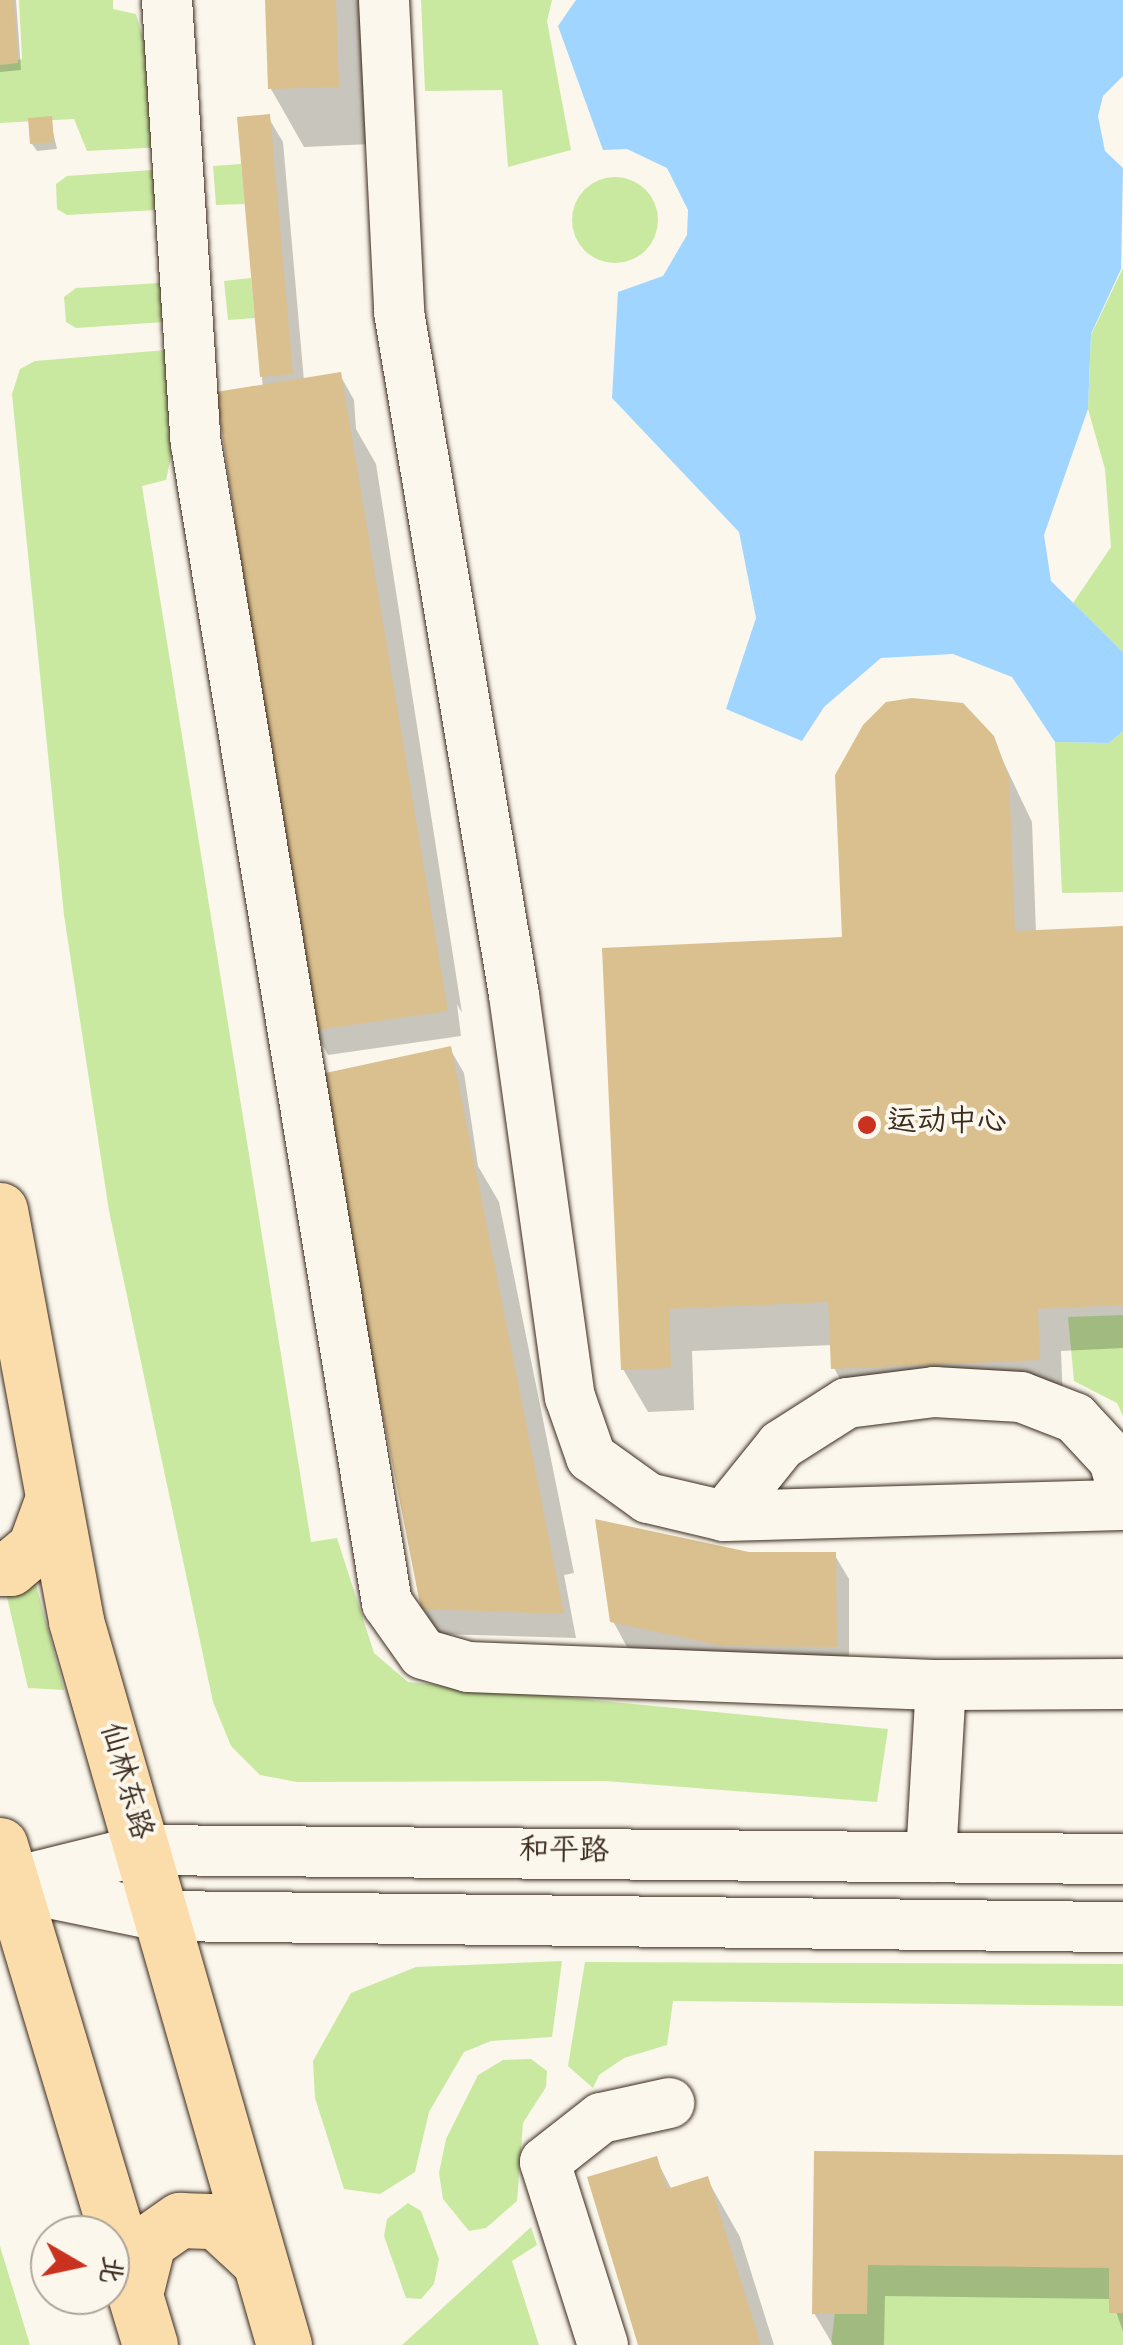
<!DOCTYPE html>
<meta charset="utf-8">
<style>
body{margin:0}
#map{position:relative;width:1123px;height:2345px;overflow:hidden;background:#fbf7ec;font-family:Dekko,"LXGW WenKai TC",sans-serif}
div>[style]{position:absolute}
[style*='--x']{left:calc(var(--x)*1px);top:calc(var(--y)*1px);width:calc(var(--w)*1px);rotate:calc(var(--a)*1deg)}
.green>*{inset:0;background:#c9e9a1}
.round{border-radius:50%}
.water>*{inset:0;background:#a0d5ff}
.shadow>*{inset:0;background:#0003}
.building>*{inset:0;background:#dac08f}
.roads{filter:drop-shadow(0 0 2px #3b2a1e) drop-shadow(0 0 2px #3b2a1e)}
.minor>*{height:50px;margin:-25px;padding:0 25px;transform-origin:25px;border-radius:25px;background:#fbf7ec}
.major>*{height:55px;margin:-27.5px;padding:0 27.5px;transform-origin:27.5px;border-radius:27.5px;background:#fbddab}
.dots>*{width:28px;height:28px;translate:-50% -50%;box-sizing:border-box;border:5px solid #fbf7ec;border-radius:50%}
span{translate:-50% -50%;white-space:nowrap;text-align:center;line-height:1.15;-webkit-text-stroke:8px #fbf7ec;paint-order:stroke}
.poi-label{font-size:30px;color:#3b2a1e}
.left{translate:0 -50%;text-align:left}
.street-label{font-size:30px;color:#3b2a1e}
.north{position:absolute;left:30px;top:2215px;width:100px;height:100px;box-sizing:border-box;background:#fbf7ec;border:2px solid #aea59a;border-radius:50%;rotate:99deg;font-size:28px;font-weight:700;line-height:40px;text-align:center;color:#3b2a1e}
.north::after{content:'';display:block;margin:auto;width:35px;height:45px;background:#c8321e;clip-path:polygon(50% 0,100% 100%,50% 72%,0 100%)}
</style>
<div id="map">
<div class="green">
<i style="clip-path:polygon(19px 0,113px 0,113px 9px,136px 14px,159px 90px,163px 147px,87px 151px,74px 119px,0 123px,0 64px,22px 59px)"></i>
<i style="clip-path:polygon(421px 0,552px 0,547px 21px,571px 150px,508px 167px,502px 90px,425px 91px)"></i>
<i style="clip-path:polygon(241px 164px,245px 204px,216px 205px,213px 166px)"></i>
<i style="clip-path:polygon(152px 170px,164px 174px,156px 210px,67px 215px,57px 209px,56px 184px,67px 176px)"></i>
<i class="round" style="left:572px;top:177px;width:86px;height:86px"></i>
<i style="clip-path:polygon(1123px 268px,1123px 652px,1073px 603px,1111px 547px,1105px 469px,1088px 409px,1091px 335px)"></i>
<i style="clip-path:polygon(251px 278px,255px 318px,228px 320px,224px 281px)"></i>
<i style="clip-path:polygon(160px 283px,172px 286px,165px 322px,76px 328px,66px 322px,64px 297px,76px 288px)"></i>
<i style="clip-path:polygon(178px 349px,180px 415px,166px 480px,142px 486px,311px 1542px,337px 1538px,374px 1653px,408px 1682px,888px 1729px,877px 1802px,605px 1781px,297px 1782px,260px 1775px,231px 1746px,213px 1702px,109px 1211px,64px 915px,12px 394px,20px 369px,35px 361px)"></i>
<i style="clip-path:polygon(1123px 731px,1123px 892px,1062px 893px,1055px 742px,1109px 743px)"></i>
<i style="clip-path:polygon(1123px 1315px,1123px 1416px,1117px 1403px,1074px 1381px,1068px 1317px)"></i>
<i style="clip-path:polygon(34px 1577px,64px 1690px,28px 1688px,4px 1584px)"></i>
<i style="clip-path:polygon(562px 1961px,552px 2037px,491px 2041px,464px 2052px,429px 2112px,415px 2172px,380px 2194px,344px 2189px,315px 2098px,313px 2061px,351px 1993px,416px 1967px)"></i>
<i style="clip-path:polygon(585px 1962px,1123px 1964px,1123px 2006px,673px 2001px,667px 2045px,624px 2058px,599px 2075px,593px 2088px,568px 2066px)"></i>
<i style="clip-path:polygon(531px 2059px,547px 2071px,546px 2087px,523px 2123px,517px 2201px,486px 2228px,469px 2231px,443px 2199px,439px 2173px,446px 2139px,478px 2075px,503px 2060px)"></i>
<i style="clip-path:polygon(408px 2203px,421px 2211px,439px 2259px,434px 2284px,421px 2299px,406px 2298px,384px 2236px,387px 2219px)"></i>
<i style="clip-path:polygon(1123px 2225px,1123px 2345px,831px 2345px,843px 2245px)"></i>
<i style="clip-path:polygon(531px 2227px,537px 2245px,512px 2261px,539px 2345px,402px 2345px)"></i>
<i style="clip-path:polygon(0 2246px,30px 2345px,0 2345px)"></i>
</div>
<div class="water">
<i style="clip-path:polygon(576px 0,1123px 0,1123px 76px,1103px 96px,1098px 116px,1105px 151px,1123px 168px,1121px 269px,1091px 334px,1088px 409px,1044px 535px,1051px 581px,1123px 652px,1123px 731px,1109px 743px,1055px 742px,1012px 677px,953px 654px,881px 658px,824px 707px,802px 741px,726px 709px,756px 618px,739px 532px,612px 398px,618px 292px,663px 276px,687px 235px,688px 210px,667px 168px,627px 149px,603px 150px,558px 26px)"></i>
</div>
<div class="shadow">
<i style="clip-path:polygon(0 0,16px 0,21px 70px,0 72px)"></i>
<i style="clip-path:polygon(267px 0,365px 0,371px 144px,304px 147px,271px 89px)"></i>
<i style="clip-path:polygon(268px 117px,283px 142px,304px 381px,340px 375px,354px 400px,356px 429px,376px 464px,462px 1013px,457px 1004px,461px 1036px,328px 1055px,314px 1030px,262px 377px)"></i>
<i style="clip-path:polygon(50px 119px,57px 149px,37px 151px,32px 144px)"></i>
<i style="clip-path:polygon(992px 738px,1032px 822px,1036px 933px,1123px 928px,1123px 1348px,1061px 1351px,1063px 1402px,858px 1411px,834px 1368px,833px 1345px,692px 1351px,694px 1410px,648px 1412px,623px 1369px,845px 939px)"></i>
<i style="clip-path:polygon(450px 1049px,464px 1073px,478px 1166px,499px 1202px,574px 1573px,564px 1575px,576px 1638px,438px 1634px,423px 1608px)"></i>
<i style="clip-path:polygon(834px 1554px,849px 1579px,849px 1671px,738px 1671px,627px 1647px,613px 1621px)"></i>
<i style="clip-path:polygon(817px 2154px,1123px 2158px,1123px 2332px,1112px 2299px,885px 2296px,884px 2345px,833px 2345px,814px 2313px)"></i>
<i style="clip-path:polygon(656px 2159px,672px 2190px,707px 2179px,740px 2237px,774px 2345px,641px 2345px)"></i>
</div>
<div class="building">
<i style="clip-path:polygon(0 0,14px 0,18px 63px,0 65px)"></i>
<i style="clip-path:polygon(265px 0,336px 0,339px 87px,268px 89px)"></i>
<i style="clip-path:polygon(270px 114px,293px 374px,260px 377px,237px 117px)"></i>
<i style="clip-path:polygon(52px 116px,54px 142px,30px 144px,28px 118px)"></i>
<i style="clip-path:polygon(341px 372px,448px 1011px,311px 1031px,216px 392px)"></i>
<i style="clip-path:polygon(912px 698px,963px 703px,994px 736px,1009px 777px,1015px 931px,1123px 926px,1123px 1305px,1038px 1309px,1040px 1360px,831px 1369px,828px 1302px,669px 1309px,671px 1368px,621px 1370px,602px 948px,842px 937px,835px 775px,863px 725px,886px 702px)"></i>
<i style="clip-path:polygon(451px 1046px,564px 1614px,421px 1609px,316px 1075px)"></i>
<i style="clip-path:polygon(595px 1519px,749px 1552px,836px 1552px,837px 1647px,723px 1646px,610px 1622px)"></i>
<i style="clip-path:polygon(814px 2151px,1123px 2155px,1123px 2313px,1109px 2313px,1109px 2268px,868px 2265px,867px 2314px,812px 2314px)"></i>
<i style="clip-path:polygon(657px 2156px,667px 2189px,708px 2176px,761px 2345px,638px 2345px,587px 2177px)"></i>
</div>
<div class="roads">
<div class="minor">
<i style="--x:167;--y:0;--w:445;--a:86.3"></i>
<i style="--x:196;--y:444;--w:1175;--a:80.64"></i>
<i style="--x:387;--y:1603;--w:62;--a:54.8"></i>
<i style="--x:423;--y:1654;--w:47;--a:16.1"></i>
<i style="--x:468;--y:1667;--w:473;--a:2.2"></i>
<i style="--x:941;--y:1685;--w:182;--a:-0.3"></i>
<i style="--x:384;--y:0;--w:312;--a:87.2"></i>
<i style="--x:399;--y:312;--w:693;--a:80.44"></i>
<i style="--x:514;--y:995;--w:406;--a:82.1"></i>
<i style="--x:570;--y:1397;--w:64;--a:70.7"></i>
<i style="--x:591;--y:1457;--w:70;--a:35.7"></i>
<i style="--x:648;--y:1498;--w:78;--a:13.3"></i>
<i style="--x:724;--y:1516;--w:399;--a:-1.6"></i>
<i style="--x:724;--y:1516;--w:91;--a:-51.2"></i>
<i style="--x:781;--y:1445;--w:78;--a:-32.5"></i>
<i style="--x:847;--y:1403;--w:88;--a:-7.2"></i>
<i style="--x:934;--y:1392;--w:87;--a:3.3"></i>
<i style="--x:1021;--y:1397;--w:58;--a:21.3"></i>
<i style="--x:1075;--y:1418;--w:57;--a:47.1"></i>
<i style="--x:1114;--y:1460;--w:32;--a:74"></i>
<i style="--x:931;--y:1857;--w:172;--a:-86.7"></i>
<i style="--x:18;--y:1881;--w:129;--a:-13.9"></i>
<i style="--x:143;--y:1850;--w:980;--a:0.53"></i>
<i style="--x:0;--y:1883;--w:164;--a:11.6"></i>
<i style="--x:161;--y:1916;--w:962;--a:0.66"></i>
<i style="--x:603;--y:2345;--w:192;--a:-107.6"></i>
<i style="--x:545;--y:2162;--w:71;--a:-38.2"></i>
<i style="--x:601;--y:2118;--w:70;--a:-12.4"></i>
</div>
<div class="major">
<i style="--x:0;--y:1210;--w:418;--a:79.5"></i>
<i style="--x:76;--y:1621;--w:753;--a:73.97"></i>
<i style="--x:0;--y:1568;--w:10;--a:0"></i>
<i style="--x:10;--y:1568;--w:33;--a:-40"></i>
<i style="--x:35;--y:1547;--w:52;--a:-69.8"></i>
<i style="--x:0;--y:1845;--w:522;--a:73.3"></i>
<i style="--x:135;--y:2294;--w:54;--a:-76"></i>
<i style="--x:148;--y:2242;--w:39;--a:-35"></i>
<i style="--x:180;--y:2220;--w:36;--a:2"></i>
<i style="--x:216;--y:2221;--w:57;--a:42.9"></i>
</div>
</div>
<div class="dots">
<i style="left:867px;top:1125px;background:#c8321e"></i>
</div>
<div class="poi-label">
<span class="left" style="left:887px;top:1125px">运动中心</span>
</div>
<div class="street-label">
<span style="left:123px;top:1782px;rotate:74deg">仙林东路</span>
<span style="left:564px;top:1854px;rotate:1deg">和平路</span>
</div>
<div class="north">北</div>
</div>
